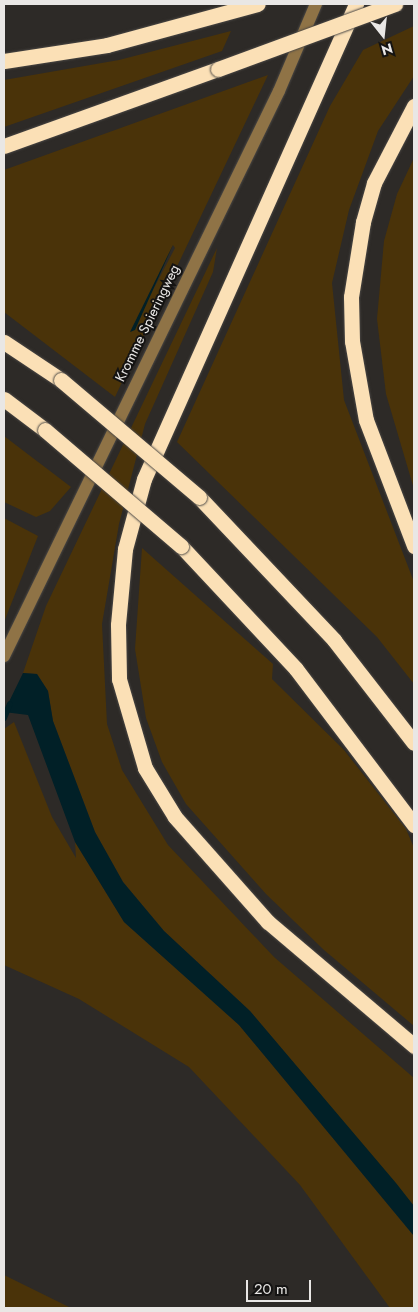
<!DOCTYPE html>
<style>
body{margin:0}
#map{position:relative;width:418px;height:1312px;overflow:hidden;background:#2d2a27;font-family:Jost,sans-serif}
div>[style]{position:absolute}
[style*='--x']{left:calc(var(--x)*1px);top:calc(var(--y)*1px);width:calc(var(--w)*1px);rotate:calc(var(--a)*1deg)}
.green>*{inset:0;background:#4a3309}
.water>*{inset:0;background:#012027}
.stream>*{height:6px;margin:-3px;padding:0 3px;transform-origin:3px;border-radius:3px;background:#012027}
.roads{filter:drop-shadow(0 0 1px #4b4845) drop-shadow(0 0 1px #4b4845)}
.minor>*{height:12px;margin:-6px;padding:0 6px;transform-origin:6px;border-radius:6px;background:#8f7346}
.highway>*{height:15px;margin:-7.5px;padding:0 7.5px;transform-origin:7.5px;border-radius:7.5px;background:#fbe0b6}
.bridges{filter:drop-shadow(0 0 1px #4b4845) drop-shadow(0 0 1px #4b4845)}
.highway-bridge>*{height:15px;margin:-7.5px;padding:0 7.5px;transform-origin:7.5px;border-radius:7.5px;background:#fbe0b6}
span{translate:-50% -50%;white-space:nowrap;text-align:center;line-height:1.15;-webkit-text-stroke:4px #141312;paint-order:stroke}
.street-label{font-size:14px;color:#e9e7e5}
.frame{position:absolute;inset:0;border:5px solid #e9e7e5;pointer-events:none}
.north{position:absolute;left:358px;top:10px;width:50px;height:50px;-webkit-text-stroke:4px #141312;paint-order:stroke;rotate:164deg;font-size:14px;font-weight:700;line-height:20px;text-align:center;color:#e9e7e5}
.north::after{content:'';display:block;margin:auto;width:18px;height:22px;background:#e9e7e5;clip-path:polygon(50% 0,100% 100%,50% 72%,0 100%)}
.scale{position:absolute;left:246px;top:1280px;width:65px;height:22px;box-sizing:border-box;border:2px solid #e9e7e5;border-top:0;padding-left:6px;font-size:15px;line-height:18px;white-space:nowrap;color:#e9e7e5;-webkit-text-stroke:4px #141312;paint-order:stroke}
</style>
<div id="map">
<div class="green">
<i style="clip-path:polygon(414px 26px,414px 76px,378px 131px,349px 210px,332px 283px,344px 400px,414px 582px,414px 684px,377px 637px,177px 442px,330px 106px,363px 50px)"></i>
<i style="clip-path:polygon(231px 31px,222px 51px,4px 127px,4px 80px,119px 60px)"></i>
<i style="clip-path:polygon(evenodd,268px 75px,115px 397px,4px 312px,4px 170px,268px 75px,173px 245px,175px 248px,131px 332px,131px 331px,173px 245px)"></i>
<i style="clip-path:polygon(414px 158px,414px 489px,386px 394px,377px 319px,384px 241px,397px 194px)"></i>
<i style="clip-path:polygon(217px 248px,213px 272px,145px 424px,119px 524px,102px 624px,107px 724px,122px 770px,168px 845px,274px 957px,414px 1078px,414px 1206px,250px 1011px,164px 931px,123px 882px,95px 832px,53px 721px,48px 691px,37px 674px,23px 673px,46px 606px)"></i>
<i style="clip-path:polygon(4px 436px,71px 487px,50px 511px,36px 517px,4px 502px)"></i>
<i style="clip-path:polygon(4px 518px,38px 536px,4px 622px)"></i>
<i style="clip-path:polygon(142px 548px,273px 664px,272px 679px,344px 750px,406px 829px,414px 848px,414px 1026px,324px 950px,266px 894px,186px 804px,162px 762px,146px 718px,135px 649px)"></i>
<i style="clip-path:polygon(14px 722px,52px 817px,76px 858px,75px 842px,124px 922px,239px 1025px,414px 1236px,414px 1308px,390px 1308px,300px 1185px,189px 1067px,79px 999px,4px 965px,4px 729px)"></i>
<i style="clip-path:polygon(4px 1275px,71px 1308px,4px 1308px)"></i>
</div>
<div class="water">
<i style="clip-path:polygon(173px 245px,135px 330px,130px 332px)"></i>
<i style="clip-path:polygon(23px 673px,37px 674px,48px 691px,53px 721px,95px 832px,123px 882px,164px 931px,250px 1011px,396px 1183px,414px 1206px,414px 1236px,239px 1025px,124px 922px,75px 842px,28px 715px,4px 712px)"></i>
</div>
<div class="stream">
<i style="--x:4;--y:718;--w:15;--a:-67"></i>
</div>
<div class="roads">
<div class="minor">
<i style="--x:4;--y:656;--w:628;--a:-64.05"></i>
<i style="--x:279;--y:91;--w:95;--a:-67"></i>
</div>
<div class="highway">
<i style="--x:356;--y:4;--w:520;--a:114.05"></i>
<i style="--x:144;--y:479;--w:73;--a:105.2"></i>
<i style="--x:125;--y:549;--w:76;--a:95.3"></i>
<i style="--x:118;--y:625;--w:54;--a:88.9"></i>
<i style="--x:119;--y:679;--w:93;--a:73.7"></i>
<i style="--x:145;--y:768;--w:57;--a:58.5"></i>
<i style="--x:175;--y:817;--w:140;--a:48.5"></i>
<i style="--x:268;--y:922;--w:192;--a:40.3"></i>
<i style="--x:4;--y:61;--w:104;--a:-8.8"></i>
<i style="--x:107;--y:45;--w:156;--a:-15.2"></i>
<i style="--x:414;--y:106;--w:87;--a:117.5"></i>
<i style="--x:374;--y:183;--w:41;--a:105.8"></i>
<i style="--x:363;--y:222;--w:76;--a:99.1"></i>
<i style="--x:351;--y:297;--w:44;--a:88.7"></i>
<i style="--x:352;--y:341;--w:80;--a:80"></i>
<i style="--x:366;--y:420;--w:135;--a:69.1"></i>
<i style="--x:4;--y:146;--w:227;--a:-19.8"></i>
<i style="--x:4;--y:342;--w:69;--a:33.7"></i>
<i style="--x:4;--y:399;--w:51;--a:37.1"></i>
<i style="--x:199;--y:497;--w:197;--a:46.6"></i>
<i style="--x:334;--y:640;--w:130;--a:52.2"></i>
<i style="--x:181;--y:546;--w:168;--a:46.9"></i>
<i style="--x:296;--y:669;--w:196;--a:52.9"></i>
</div>
</div>
<div class="bridges">
<div class="highway-bridge">
<i style="--x:218;--y:69;--w:189;--a:-20.2"></i>
<i style="--x:61;--y:380;--w:181;--a:40.3"></i>
<i style="--x:45;--y:430;--w:179;--a:40.5"></i>
</div>
</div>
<div class="street-label">
<span style="left:147px;top:323px;rotate:-64deg">Kromme Spieringweg</span>
</div>
<div class="frame"></div>
<div class="north">N</div>
<div class="scale">20 m</div>
</div>
